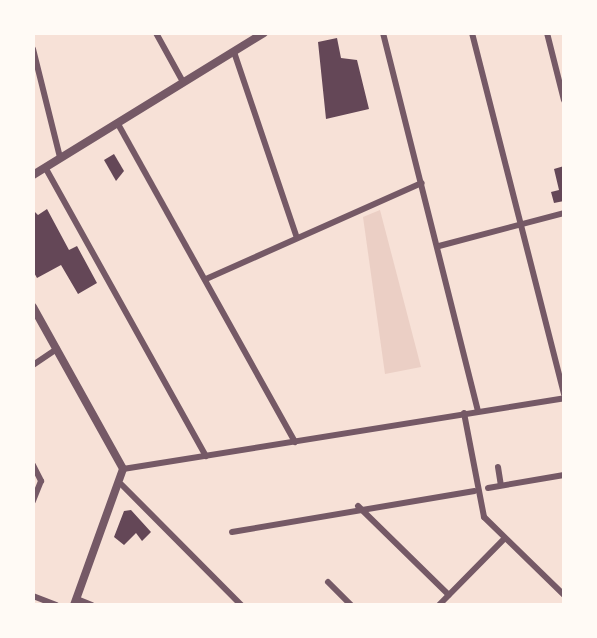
<!DOCTYPE html>
<style>
body{margin:0}
#map{position:relative;width:597px;height:638px;overflow:hidden;background:#f7e1d7;font-family:"PT Serif",serif}
div>[style]{position:absolute}
[style*='--x']{left:calc(var(--x)*1px);top:calc(var(--y)*1px);width:calc(var(--w)*1px);rotate:calc(var(--a)*1deg)}
.green>*{inset:0;background:#ebcfc5}
.building>*{inset:0;background:#644757}
.minor>*{height:6px;margin:-3px;padding:0 3px;transform-origin:3px;border-radius:3px;background:#755966}
.tertiary>*{height:8px;margin:-4px;padding:0 4px;transform-origin:4px;border-radius:4px;background:#755966}
span{translate:-50% -50%;white-space:nowrap;text-align:center;line-height:1.15;-webkit-text-stroke:5px #fffaf5;paint-order:stroke}
.frame{position:absolute;inset:0;border:35px solid #fffaf5;pointer-events:none}
</style>
<div id="map">
<div class="green">
<i style="clip-path:polygon(380px 210px,421px 367px,385px 374px,363px 217px)"></i>
</div>
<div class="building">
<i style="clip-path:polygon(337px 38px,341px 58px,357px 60px,369px 109px,326px 119px,318px 42px)"></i>
<i style="clip-path:polygon(114px 154px,124px 171px,116px 181px,104px 160px)"></i>
<i style="clip-path:polygon(564px 166px,564px 201px,554px 203px,551px 192px,559px 190px,554px 169px)"></i>
<i style="clip-path:polygon(47px 209px,69px 250px,77px 246px,97px 283px,78px 294px,61px 265px,37px 278px,33px 271px,33px 210px,38px 215px)"></i>
<i style="clip-path:polygon(131px 510px,151px 532px,142px 541px,136px 533px,124px 545px,114px 537px,124px 511px)"></i>
</div>
<div class="minor">
<i style="--x:156;--y:33;--w:56;--a:61.1"></i>
<i style="--x:383;--y:33;--w:390;--a:75.9"></i>
<i style="--x:472;--y:33;--w:373;--a:75.7"></i>
<i style="--x:547;--y:33;--w:69;--a:75.8"></i>
<i style="--x:33;--y:49;--w:111;--a:76"></i>
<i style="--x:234;--y:52;--w:196;--a:71.3"></i>
<i style="--x:118;--y:124;--w:364;--a:60.9"></i>
<i style="--x:45;--y:167;--w:331;--a:60.9"></i>
<i style="--x:439;--y:246;--w:129;--a:-14.8"></i>
<i style="--x:206;--y:279;--w:236;--a:-24"></i>
<i style="--x:33;--y:365;--w:29;--a:-34"></i>
<i style="--x:464;--y:413;--w:106;--a:79.1"></i>
<i style="--x:484;--y:517;--w:112;--a:44.3"></i>
<i style="--x:33;--y:465;--w:18;--a:63"></i>
<i style="--x:41;--y:481;--w:22;--a:112"></i>
<i style="--x:498;--y:467;--w:18;--a:81"></i>
<i style="--x:123;--y:469;--w:447;--a:-9.1"></i>
<i style="--x:122;--y:485;--w:169;--a:45.2"></i>
<i style="--x:488;--y:488;--w:77;--a:-9.7"></i>
<i style="--x:358;--y:506;--w:127;--a:44.4"></i>
<i style="--x:232;--y:532;--w:246;--a:-9.6"></i>
<i style="--x:328;--y:582;--w:33;--a:45"></i>
<i style="--x:33;--y:596;--w:25;--a:21"></i>
<i style="--x:77;--y:599;--w:16;--a:22"></i>
<i style="--x:439;--y:605;--w:91;--a:-45.4"></i>
</div>
<div class="tertiary">
<i style="--x:33;--y:175;--w:271;--a:-31.6"></i>
<i style="--x:33;--y:307;--w:185;--a:60.9"></i>
<i style="--x:123;--y:469;--w:145;--a:109.8"></i>
</div>
<div class="frame"></div>
</div>
